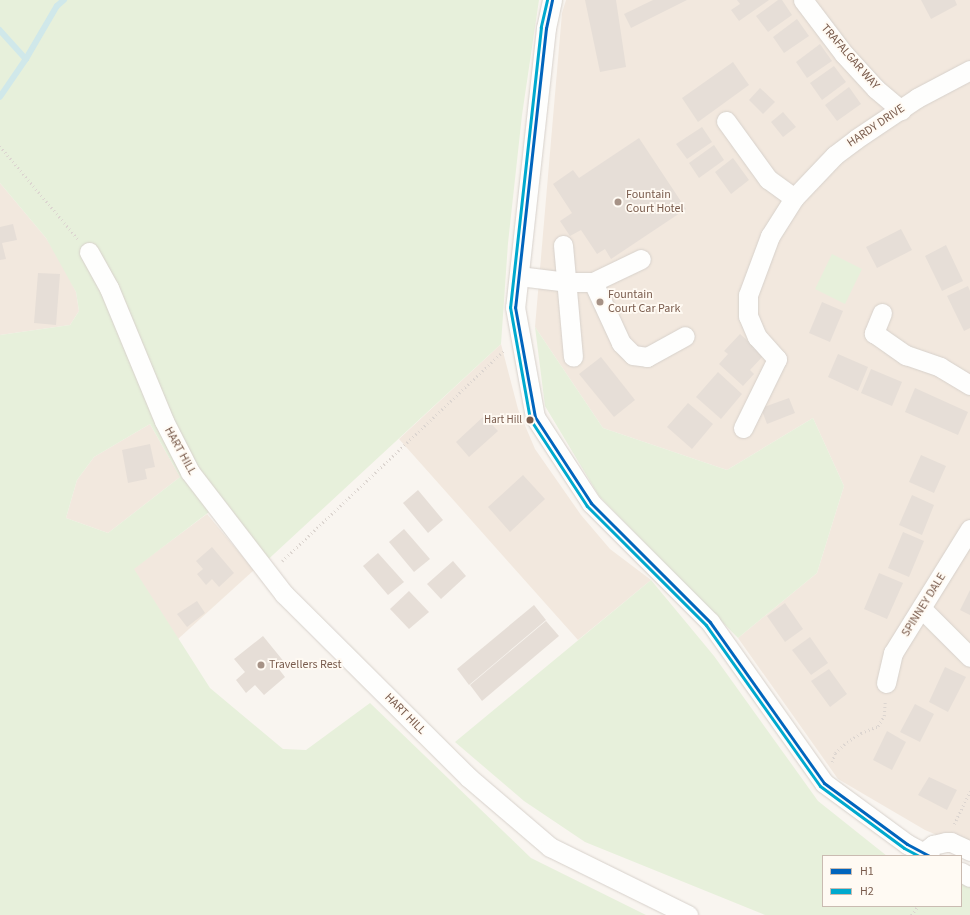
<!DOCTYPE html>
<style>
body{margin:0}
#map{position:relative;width:970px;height:915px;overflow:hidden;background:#f9f5f0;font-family:"Source Sans 3",sans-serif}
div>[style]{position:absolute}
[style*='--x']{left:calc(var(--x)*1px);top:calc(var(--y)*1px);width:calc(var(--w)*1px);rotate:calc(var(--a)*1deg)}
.residential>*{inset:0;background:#f2e8de}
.green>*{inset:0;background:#e7f0db}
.stream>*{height:5.5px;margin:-2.75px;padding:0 2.75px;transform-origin:2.75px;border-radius:2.75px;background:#d0e8ea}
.building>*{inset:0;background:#e6ded7}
.path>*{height:2.5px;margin-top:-1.25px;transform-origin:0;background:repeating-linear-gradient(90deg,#dcd5d0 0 1px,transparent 0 4px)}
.roads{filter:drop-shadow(0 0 1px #d7d1cb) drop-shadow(0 0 1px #d7d1cb)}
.minor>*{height:19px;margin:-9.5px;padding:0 9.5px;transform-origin:9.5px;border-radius:9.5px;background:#fefefd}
.bus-1>*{height:3px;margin:-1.5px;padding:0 1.5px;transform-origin:1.5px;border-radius:1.5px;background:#0065bd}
.bus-2>*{height:3px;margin:-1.5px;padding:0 1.5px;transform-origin:1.5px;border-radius:1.5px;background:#00a9ce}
.dots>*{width:11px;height:11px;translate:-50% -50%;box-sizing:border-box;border:2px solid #fffaf3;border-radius:50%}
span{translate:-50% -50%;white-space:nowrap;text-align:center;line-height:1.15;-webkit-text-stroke:3.5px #fffaf3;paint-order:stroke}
.bus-label{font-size:11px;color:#7a5c4d}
.right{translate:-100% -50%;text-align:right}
.street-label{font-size:12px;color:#7a5c4d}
.poi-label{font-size:12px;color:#7a5c4d}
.left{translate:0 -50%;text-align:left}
.legend{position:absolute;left:822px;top:855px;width:140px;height:52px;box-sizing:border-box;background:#fffaf3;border:1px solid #cabbb1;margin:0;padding:5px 7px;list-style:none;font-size:12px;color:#7a5c4d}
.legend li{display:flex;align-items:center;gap:8px;height:20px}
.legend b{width:20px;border:1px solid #cabbb1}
</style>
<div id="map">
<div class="residential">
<i style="clip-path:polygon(566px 0,970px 0,970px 849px,925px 830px,838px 779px,738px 638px,817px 573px,844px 486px,813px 418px,727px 470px,603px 428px,535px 327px,562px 13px)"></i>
<i style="clip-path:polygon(0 183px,46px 238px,63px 265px,76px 292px,79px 311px,70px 325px,0 335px)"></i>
<i style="clip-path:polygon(501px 344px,518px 409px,535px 449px,581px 515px,610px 549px,651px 580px,578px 640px,399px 439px)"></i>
<i style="clip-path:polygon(150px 424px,180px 477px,108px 533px,66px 518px,77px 480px,94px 457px)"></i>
<i style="clip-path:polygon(207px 514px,254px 570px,178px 639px,133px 569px)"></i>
</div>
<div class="green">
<i style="clip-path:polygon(evenodd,0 0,539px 0,522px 115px,508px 243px,501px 344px,261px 566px,213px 509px,134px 569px,210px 688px,283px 749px,306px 750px,370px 703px,531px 858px,646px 915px,0 915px,0 335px,70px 325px,79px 311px,76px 292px,46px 238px,0 183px,0 0,150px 424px,180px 477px,108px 533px,66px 518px,77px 480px,94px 457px,150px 424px)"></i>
<i style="clip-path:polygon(832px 254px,862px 269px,845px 304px,815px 289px)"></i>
<i style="clip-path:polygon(535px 327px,603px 428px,727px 470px,813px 418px,844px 486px,817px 573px,738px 638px,599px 496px,545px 406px)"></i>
<i style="clip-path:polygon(651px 580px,714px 656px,818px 801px,887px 856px,823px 856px,823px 906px,961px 906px,961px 883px,970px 887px,970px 915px,765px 915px,585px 842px,524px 801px,455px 742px)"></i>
</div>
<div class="stream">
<i style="--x:0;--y:30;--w:39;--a:48"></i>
<i style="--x:0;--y:97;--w:46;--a:-55.6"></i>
<i style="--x:26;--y:59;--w:61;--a:-59.7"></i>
<i style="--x:57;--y:6;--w:9;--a:-41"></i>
</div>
<div class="building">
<i style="clip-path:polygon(585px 0,616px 0,626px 67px,600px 72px)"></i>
<i style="clip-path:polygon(653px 0,687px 0,631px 28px,624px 14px)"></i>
<i style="clip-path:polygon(737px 0,769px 0,739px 21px,731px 10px,740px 4px)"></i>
<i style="clip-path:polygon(778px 0,782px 0,792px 15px,768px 32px,756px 16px)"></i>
<i style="clip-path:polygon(921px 0,955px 0,957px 5px,931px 19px)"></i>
<i style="clip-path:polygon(797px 19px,809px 36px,784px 53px,773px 37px)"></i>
<i style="clip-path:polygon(820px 44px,832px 61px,807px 78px,796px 62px)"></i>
<i style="clip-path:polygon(733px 62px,749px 85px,698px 122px,682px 98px)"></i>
<i style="clip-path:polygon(834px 66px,846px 82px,822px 100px,810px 83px)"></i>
<i style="clip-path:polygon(849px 87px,861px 104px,837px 121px,825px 105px)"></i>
<i style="clip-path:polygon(760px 88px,775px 102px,763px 114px,749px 100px)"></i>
<i style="clip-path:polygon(783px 112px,796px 127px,783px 137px,771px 122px)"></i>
<i style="clip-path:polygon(702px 127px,712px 142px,687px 159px,676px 144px)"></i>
<i style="clip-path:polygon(639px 138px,686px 209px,611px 259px,605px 249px,597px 254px,581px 230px,570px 236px,560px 221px,572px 213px,553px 184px,573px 170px,579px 178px)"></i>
<i style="clip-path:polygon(714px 145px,724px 160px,699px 178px,689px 163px)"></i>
<i style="clip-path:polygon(733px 158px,749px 180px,731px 194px,715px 172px)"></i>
<i style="clip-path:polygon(13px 224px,17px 240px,2px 243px,6px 259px,0 260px,0 227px)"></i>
<i style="clip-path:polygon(901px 229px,912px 250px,877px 268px,866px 247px)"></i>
<i style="clip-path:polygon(946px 245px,963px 281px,942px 291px,925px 256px)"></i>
<i style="clip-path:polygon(38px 273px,60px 274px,56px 325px,34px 323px)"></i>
<i style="clip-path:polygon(968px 286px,970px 291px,970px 328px,964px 331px,947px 296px)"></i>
<i style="clip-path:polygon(822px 302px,843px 311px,830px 342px,809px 333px)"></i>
<i style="clip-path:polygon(740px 334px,764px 355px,750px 370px,754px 374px,743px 386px,719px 364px,728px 354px,724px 351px)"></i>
<i style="clip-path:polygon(838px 354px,868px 367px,858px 391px,828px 377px)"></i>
<i style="clip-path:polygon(601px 357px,635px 400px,614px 417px,579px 374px)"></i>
<i style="clip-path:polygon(871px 369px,902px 382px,892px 406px,861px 393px)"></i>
<i style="clip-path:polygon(718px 372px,742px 394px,721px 419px,696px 397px)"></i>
<i style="clip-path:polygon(915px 388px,968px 412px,958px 435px,905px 412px)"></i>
<i style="clip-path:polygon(789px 398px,795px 413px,767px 424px,761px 408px)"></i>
<i style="clip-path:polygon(688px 403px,713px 424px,692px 449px,667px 427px)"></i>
<i style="clip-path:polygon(484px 416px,498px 431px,469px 457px,456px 442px)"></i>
<i style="clip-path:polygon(150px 444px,155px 467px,145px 469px,147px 479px,128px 483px,122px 450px)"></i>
<i style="clip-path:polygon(921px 455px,946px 466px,934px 493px,909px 482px)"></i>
<i style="clip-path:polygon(523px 475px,545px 499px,510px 532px,488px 507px)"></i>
<i style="clip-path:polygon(418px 490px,443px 520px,428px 533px,403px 503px)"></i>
<i style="clip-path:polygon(912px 495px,934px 505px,922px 535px,899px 525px)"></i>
<i style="clip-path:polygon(404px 529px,430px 559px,414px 572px,389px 542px)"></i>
<i style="clip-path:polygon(903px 532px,924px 541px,909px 577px,888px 568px)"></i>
<i style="clip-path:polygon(212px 547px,234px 573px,219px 587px,212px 579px,206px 585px,197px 574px,203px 569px,196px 561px)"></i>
<i style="clip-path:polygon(378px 553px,404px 582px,388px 595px,363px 566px)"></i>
<i style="clip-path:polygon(453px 561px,466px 576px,441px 599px,427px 584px)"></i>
<i style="clip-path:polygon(879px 573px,903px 583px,887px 619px,864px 609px)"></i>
<i style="clip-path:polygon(970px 590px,970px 615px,960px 610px)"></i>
<i style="clip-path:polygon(409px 591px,429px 612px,409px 629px,390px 609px)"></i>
<i style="clip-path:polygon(197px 601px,205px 613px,187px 627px,177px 614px)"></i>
<i style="clip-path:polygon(785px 603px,803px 629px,785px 642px,767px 616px)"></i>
<i style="clip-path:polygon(534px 605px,546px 620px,469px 685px,457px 669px)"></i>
<i style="clip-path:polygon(546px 621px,559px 636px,482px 701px,470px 685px)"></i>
<i style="clip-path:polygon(263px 636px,285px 663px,278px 668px,285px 677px,264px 695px,255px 685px,246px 693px,236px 680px,245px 672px,234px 659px)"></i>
<i style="clip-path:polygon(810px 637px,828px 663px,811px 675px,792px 650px)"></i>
<i style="clip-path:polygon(945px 667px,966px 677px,948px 712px,929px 702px)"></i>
<i style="clip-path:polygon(829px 669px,847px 694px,830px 707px,811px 681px)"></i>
<i style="clip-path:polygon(915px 704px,934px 714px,920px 742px,900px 732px)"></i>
<i style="clip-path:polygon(887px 731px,906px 742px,892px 770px,873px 760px)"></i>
<i style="clip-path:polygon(929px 777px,957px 790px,947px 810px,918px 795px)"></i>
</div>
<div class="path">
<i style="--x:0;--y:146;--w:121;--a:50"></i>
<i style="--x:282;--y:561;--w:305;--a:-43.5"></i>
<i style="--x:832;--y:762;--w:9;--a:-72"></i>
<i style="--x:835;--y:753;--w:16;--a:-43"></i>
<i style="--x:847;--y:742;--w:17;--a:-33"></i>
<i style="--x:861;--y:733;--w:18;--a:-22"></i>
<i style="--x:878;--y:726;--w:12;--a:-59"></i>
<i style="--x:884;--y:716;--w:15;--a:-86"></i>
<i style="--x:954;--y:824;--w:37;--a:-64"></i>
<i style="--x:911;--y:915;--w:11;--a:-52"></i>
</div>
<div class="roads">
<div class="minor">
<i style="--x:552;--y:0;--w:29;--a:102"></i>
<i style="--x:546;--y:28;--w:281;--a:96.3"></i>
<i style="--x:515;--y:307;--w:112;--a:79.7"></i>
<i style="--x:535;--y:417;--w:103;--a:56.9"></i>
<i style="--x:591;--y:503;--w:168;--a:45"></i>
<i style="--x:710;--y:622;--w:197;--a:54.7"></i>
<i style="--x:824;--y:783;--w:103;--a:36.3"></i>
<i style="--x:907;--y:844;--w:26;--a:28"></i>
<i style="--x:803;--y:0;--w:68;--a:52.8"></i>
<i style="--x:844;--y:54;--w:47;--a:47.6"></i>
<i style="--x:876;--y:89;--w:33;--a:40"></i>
<i style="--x:726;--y:121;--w:72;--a:54.1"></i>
<i style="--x:768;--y:179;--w:32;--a:36"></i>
<i style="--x:563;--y:245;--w:112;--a:84.9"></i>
<i style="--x:89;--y:252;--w:41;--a:60.9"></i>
<i style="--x:109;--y:288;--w:144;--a:67.5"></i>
<i style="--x:164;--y:421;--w:57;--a:63"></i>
<i style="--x:190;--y:472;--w:154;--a:52.4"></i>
<i style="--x:284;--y:594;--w:260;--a:44.8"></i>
<i style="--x:468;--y:777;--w:108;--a:40.5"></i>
<i style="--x:550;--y:847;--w:154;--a:26.2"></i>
<i style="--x:519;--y:276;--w:48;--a:7.1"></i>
<i style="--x:567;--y:282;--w:26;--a:0"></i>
<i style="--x:593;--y:282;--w:53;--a:-25.6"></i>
<i style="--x:593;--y:282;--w:67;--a:65.3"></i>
<i style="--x:621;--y:343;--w:17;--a:45"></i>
<i style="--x:633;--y:355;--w:14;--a:8"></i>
<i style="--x:647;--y:357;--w:43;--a:-28.9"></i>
<i style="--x:882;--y:313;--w:22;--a:112"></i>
<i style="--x:874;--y:333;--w:39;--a:35"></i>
<i style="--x:906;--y:355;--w:36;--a:19"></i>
<i style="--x:940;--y:367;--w:35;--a:31"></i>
<i style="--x:743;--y:428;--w:77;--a:-63.8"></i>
<i style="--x:777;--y:359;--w:30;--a:-132"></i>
<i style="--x:757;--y:337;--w:23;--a:-113"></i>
<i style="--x:748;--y:316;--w:21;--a:-90"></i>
<i style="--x:748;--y:295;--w:63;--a:-69.6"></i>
<i style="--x:770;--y:236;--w:45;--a:-57.7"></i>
<i style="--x:794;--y:198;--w:59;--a:-46.4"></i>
<i style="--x:835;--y:155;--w:26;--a:-37"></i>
<i style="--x:856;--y:139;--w:73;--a:-33.9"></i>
<i style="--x:917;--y:98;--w:60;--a:-27.8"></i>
<i style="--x:922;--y:609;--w:68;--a:45"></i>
<i style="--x:886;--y:683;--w:31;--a:-77"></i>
<i style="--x:893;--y:653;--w:146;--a:-58.2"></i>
<i style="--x:923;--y:853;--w:13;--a:-39"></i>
<i style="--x:933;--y:845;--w:13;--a:-13"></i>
<i style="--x:946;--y:842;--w:5;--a:0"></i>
<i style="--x:951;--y:842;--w:21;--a:25"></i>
<i style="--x:961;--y:872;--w:10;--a:29"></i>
</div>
</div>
<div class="bus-1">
<i style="--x:552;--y:0;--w:29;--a:102"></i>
<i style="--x:546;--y:28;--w:281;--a:96.3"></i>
<i style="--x:515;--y:307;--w:112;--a:79.7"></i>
<i style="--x:535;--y:417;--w:103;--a:56.9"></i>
<i style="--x:591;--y:503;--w:168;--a:45"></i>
<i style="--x:710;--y:622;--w:197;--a:54.7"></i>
<i style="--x:824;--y:783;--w:103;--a:36.3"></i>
<i style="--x:907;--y:844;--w:26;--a:28"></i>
</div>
<div class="bus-2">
<i style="--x:547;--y:0;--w:28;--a:103"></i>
<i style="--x:541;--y:27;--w:282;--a:96.3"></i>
<i style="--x:510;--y:307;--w:114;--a:79.9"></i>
<i style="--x:530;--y:419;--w:104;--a:56.8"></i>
<i style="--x:587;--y:506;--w:168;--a:45"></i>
<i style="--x:706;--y:625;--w:197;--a:54.7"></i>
<i style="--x:820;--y:786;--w:104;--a:36.4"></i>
<i style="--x:904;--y:848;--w:17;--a:28"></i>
</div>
<div class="dots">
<i style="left:618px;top:202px;background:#a69286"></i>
<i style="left:600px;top:302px;background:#a69286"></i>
<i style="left:530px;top:420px;background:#7a5c4d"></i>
<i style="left:261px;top:665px;background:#a69286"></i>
</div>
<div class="bus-label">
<span class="right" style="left:522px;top:420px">Hart Hill</span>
</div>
<div class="street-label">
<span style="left:850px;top:57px;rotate:49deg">TRAFALGAR WAY</span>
<span style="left:876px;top:126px;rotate:-34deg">HARDY DRIVE</span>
<span style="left:180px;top:451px;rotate:61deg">HART HILL</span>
<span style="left:924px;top:605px;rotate:-58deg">SPINNEY DALE</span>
<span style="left:405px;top:714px;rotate:45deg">HART HILL</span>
</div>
<div class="poi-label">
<span class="left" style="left:626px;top:202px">Fountain<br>Court Hotel</span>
<span class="left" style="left:608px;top:302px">Fountain<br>Court Car Park</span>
<span class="left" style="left:269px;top:665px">Travellers Rest</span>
</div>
<ul class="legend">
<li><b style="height:5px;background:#0065bd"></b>H1</li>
<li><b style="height:5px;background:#00a9ce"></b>H2</li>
</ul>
</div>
